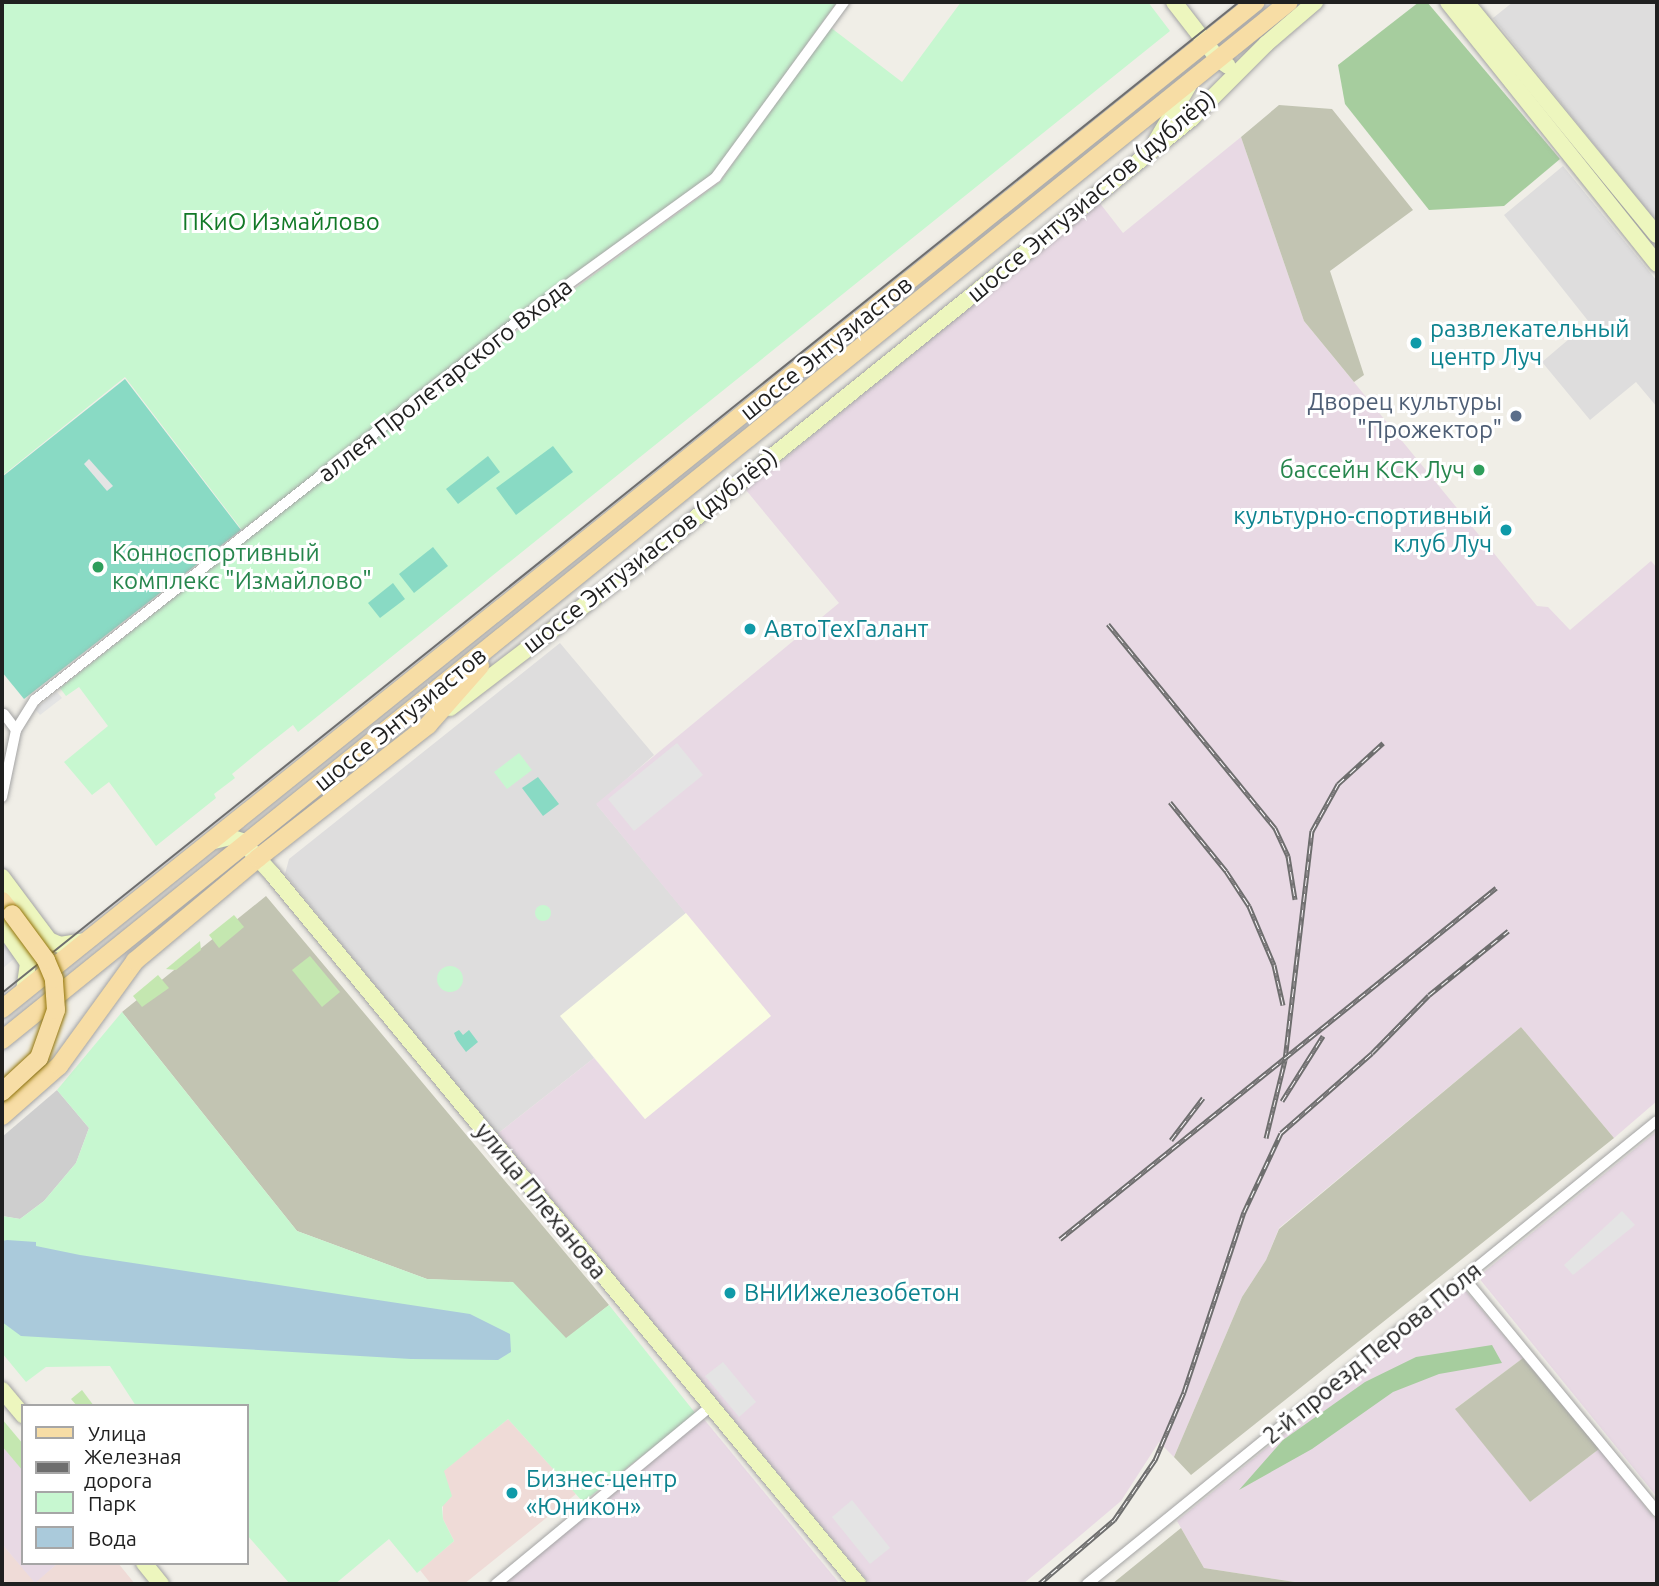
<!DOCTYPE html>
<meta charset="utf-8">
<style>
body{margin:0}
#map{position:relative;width:1659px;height:1586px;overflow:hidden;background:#f0eee7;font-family:Ubuntu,sans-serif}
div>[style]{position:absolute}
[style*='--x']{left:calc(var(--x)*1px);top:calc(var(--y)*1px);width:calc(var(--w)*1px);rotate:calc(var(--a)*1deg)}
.residential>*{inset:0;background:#dedddd}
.commercial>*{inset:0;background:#efdbd7}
.industrial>*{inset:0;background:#e8d9e4}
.education>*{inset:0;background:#fafde2}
.religious>*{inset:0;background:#cecece}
.construction>*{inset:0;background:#c2c4b2}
.grass>*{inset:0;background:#c4e7b0}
.forest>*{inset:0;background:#a6cd9e}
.park>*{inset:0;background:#c7f7d0}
.round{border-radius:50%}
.pitch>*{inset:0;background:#89dac4}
.parking>*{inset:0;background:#e4e4e4}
.water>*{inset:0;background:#aacadb}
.roads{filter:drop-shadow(0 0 2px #a4a4a4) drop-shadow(0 0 2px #a4a4a4)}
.street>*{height:10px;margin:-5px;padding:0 5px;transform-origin:5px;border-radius:5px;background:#fff}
.secondary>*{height:16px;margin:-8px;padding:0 8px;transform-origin:8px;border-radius:8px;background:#edf6be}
.primary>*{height:18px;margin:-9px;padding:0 9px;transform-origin:9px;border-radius:9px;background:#f7dda5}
.tram>*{height:2px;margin:-1px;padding:0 1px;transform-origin:1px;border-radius:1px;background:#6e6e6e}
.rail>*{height:5px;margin-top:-2.5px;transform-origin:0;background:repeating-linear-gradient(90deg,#fff 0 8px,#6e6e6e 0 16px);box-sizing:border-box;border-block:2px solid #6e6e6e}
.bridges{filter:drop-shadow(0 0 2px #937509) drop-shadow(0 0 2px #937509)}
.primary-bridge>*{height:18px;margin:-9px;padding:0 9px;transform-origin:9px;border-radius:9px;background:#f7dda5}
.dots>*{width:19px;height:19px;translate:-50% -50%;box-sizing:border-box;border:4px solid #fff;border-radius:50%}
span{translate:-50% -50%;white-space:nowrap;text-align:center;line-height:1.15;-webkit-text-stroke:6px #fff;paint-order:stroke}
.street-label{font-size:24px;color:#202020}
.park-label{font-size:24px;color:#127927}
.culture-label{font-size:24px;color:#0d838f}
.left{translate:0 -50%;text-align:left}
.right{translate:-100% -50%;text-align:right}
.service-label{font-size:24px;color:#4e5e75}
.leisure-label{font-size:24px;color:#27864d}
.frame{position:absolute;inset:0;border:4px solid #202020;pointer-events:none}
.legend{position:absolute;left:21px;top:1404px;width:228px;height:161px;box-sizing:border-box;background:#fff;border:2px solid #a6a6a6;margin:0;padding:9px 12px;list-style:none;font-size:21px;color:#202020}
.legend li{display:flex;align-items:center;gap:14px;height:35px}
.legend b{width:35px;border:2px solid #a6a6a6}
</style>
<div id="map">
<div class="residential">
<i style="clip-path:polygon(1513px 2px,1657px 2px,1657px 223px,1493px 18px)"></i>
<i style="clip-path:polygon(1563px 166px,1657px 281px,1657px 407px,1636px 382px,1590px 420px,1542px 362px,1589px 322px,1504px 215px)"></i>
<i style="clip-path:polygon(560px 643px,654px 755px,597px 805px,686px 913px,561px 1016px,594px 1058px,496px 1135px,285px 874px,289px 859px)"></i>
</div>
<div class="commercial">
<i style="clip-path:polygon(508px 1419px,576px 1494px,464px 1584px,431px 1584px,420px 1570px,454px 1541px,443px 1519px,443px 1471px)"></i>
<i style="clip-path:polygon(2px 1544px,35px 1582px,58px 1563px,118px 1563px,135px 1584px,2px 1584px)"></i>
</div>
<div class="industrial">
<i style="clip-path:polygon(1241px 137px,1304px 321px,1537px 606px,1548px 607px,1570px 630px,1651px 561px,1657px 568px,1657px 1101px,1614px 1138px,1521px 1027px,1279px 1228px,1266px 1260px,1242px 1297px,1174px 1457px,1159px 1442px,1121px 1501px,1023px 1584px,870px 1584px,496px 1135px,594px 1058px,645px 1119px,770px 1016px,596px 804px,839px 603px,746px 490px,1099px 202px,1123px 233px)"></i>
<i style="clip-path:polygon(1657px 1131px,1657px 1497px,1478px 1277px)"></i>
<i style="clip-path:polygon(1465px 1290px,1523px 1358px,1456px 1408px,1530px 1502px,1599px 1449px,1657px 1521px,1657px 1584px,1308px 1584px,1204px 1568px,1177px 1521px,1459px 1291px)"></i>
<i style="clip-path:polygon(703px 1418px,840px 1584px,504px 1584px)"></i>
<i style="clip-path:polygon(2px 1423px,23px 1448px,23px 1563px,58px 1563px,35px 1583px,2px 1544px)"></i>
</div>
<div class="education">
<i style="clip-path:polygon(686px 913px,771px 1016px,645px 1119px,560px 1016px)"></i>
</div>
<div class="religious">
<i style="clip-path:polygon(57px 1090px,89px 1128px,76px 1163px,44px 1201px,20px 1219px,2px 1216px,2px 1137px)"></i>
</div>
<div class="construction">
<i style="clip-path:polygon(1279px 105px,1332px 109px,1413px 210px,1330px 271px,1364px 375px,1354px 382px,1304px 321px,1241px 137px)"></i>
<i style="clip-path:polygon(266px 896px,609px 1305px,566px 1339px,513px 1283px,427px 1279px,297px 1231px,122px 1012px)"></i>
<i style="clip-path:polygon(1521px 1027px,1614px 1138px,1191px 1475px,1174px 1457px,1242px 1297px,1266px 1260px,1279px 1229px)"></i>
<i style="clip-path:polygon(1523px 1358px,1599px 1449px,1530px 1502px,1455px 1409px)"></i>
<i style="clip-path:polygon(1181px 1528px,1204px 1568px,1308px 1584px,1112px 1584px)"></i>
</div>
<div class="grass">
<i style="clip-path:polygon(234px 915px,244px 927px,219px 948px,209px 935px)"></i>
<i style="clip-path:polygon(200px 941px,201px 950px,176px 970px,166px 969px)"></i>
<i style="clip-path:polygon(310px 956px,340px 992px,322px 1007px,292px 970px)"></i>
<i style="clip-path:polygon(158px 975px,169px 988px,142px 1007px,133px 996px)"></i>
<i style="clip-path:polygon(82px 1390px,94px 1406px,95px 1406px,77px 1406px,71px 1399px)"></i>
<i style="clip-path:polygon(2px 1419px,23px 1444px,23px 1471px,2px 1446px)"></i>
</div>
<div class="forest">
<i style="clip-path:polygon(1419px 2px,1427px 2px,1560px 159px,1504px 206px,1429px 210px,1345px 104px,1338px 65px)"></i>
<i style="clip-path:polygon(1492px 1345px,1502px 1363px,1439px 1374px,1393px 1392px,1312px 1449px,1239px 1490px,1283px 1440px,1365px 1382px,1416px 1357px)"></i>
</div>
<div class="park">
<i style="clip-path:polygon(2px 2px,837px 2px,714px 173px,242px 530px,125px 377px,2px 476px)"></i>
<i style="clip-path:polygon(961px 2px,1148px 2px,1170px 31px,298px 732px,293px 725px,260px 751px,232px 774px,235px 778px,214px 794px,216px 798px,156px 846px,109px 782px,92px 795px,64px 762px,108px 726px,79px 687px,66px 696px,60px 688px,422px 401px,720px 182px,830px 27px,902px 82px)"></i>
<i style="clip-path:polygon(519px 753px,532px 770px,507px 789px,494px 772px)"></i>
<i class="round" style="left:535px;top:905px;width:16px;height:16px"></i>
<i class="round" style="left:437px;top:966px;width:26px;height:26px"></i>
<i style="clip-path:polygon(122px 1012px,297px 1231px,427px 1279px,513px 1282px,566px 1338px,609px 1305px,696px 1414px,583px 1502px,508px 1419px,444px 1471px,452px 1496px,442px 1507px,443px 1519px,454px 1541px,417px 1573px,389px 1539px,335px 1584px,290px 1584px,247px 1535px,247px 1406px,136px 1406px,110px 1366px,46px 1367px,26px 1382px,2px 1353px,2px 1216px,20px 1219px,44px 1201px,76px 1163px,89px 1128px,57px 1090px)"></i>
</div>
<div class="pitch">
<i style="clip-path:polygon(125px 379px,241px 530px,24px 699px,2px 672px,2px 477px)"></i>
<i style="clip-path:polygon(553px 446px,573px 472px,516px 515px,496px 488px)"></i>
<i style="clip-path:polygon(488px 456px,500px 472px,458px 504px,446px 489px)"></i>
<i style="clip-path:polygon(433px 547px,448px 566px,414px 593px,399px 574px)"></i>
<i style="clip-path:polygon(393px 583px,405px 599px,380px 618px,368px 603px)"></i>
<i style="clip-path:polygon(538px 777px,559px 804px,543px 816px,522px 788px)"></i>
<i style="clip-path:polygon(459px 1030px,463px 1035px,469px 1030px,478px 1042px,466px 1052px,457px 1040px,454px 1033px)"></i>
</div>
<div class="parking">
<i style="clip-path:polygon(89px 459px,113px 486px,107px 491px,84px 464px)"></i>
<i style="clip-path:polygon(57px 692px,62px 698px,40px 715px,35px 709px)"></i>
<i style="clip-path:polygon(677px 743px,703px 775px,634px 831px,608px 799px)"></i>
<i style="clip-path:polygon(2px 941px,15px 958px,2px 969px)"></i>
<i style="clip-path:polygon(1622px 1211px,1635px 1225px,1573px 1275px,1564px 1265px)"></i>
<i style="clip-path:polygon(723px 1362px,756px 1402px,739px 1417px,705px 1376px)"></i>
<i style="clip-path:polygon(852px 1500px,890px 1548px,870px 1564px,832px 1517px)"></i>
</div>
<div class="water">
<i style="clip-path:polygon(7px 1240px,36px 1242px,36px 1246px,80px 1255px,470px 1314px,510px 1334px,511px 1352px,498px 1360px,411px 1359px,21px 1336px,2px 1322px,2px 1241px)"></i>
</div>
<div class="roads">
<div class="street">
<i style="--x:4;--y:714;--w:20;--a:53"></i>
<i style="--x:2;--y:797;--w:68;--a:-78.2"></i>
<i style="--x:16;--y:730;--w:36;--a:-58"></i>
<i style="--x:35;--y:700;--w:612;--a:-38.16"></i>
<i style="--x:516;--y:322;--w:247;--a:-35.9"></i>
<i style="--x:716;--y:177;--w:217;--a:-53.8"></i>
<i style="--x:1464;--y:1278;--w:303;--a:50.4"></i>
<i style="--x:496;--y:1584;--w:278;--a:-39.6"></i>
<i style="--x:1087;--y:1584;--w:734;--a:-39.09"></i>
</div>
<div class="secondary">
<i style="--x:1174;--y:2;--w:72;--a:52.3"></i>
<i style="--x:1218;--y:59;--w:12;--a:35"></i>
<i style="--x:1448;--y:2;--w:335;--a:51.4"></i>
<i style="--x:1466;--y:2;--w:301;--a:50.7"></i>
<i style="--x:1156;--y:141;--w:65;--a:-59.5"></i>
<i style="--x:450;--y:708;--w:247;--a:-37.4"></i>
<i style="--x:646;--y:558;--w:700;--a:-38.85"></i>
<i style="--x:1191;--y:119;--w:106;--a:-45"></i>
<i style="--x:1266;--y:44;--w:65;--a:-40.6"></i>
<i style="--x:214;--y:841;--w:16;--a:-14"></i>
<i style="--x:230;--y:837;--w:13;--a:18"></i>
<i style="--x:242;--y:841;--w:46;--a:47.6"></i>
<i style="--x:273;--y:875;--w:919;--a:50.47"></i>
<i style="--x:2;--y:877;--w:79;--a:53.3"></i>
<i style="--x:49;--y:940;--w:12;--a:24"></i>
<i style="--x:60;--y:945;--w:26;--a:-9"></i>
<i style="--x:2;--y:926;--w:45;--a:54.9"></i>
<i style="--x:28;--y:963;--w:28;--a:98"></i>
<i style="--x:2;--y:1390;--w:33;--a:50"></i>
<i style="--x:144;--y:1563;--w:27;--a:51"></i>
</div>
<div class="primary">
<i style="--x:2;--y:901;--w:16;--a:52"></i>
<i style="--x:2;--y:1009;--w:1608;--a:-38.77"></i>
<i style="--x:2;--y:1040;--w:1653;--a:-38.89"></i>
<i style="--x:2;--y:1116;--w:76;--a:-41.3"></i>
<i style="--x:59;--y:1066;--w:130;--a:-54.1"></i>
<i style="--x:135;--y:961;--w:160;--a:-39.9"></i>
<i style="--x:258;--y:858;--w:216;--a:-38"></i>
<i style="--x:428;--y:725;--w:79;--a:-48.6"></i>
</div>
</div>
<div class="tram">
<i style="--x:2;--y:993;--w:1585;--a:-38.7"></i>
</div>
<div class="rail">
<i style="--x:1108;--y:624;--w:264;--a:50.7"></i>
<i style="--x:1275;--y:828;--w:31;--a:65"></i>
<i style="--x:1288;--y:856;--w:44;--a:80.8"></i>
<i style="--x:1170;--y:802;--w:89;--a:50.9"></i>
<i style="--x:1226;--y:871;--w:42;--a:56.7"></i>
<i style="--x:1249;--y:906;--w:64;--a:67"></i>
<i style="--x:1274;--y:965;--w:41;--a:77.3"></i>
<i style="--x:1282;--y:1101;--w:77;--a:-57.8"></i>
<i style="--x:1266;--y:1138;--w:80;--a:-76.3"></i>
<i style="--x:1285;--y:1060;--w:231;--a:-83.3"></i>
<i style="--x:1312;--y:831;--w:54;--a:-61"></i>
<i style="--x:1338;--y:784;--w:61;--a:-42.3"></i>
<i style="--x:1171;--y:1140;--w:53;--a:-52.7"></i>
<i style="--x:1060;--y:1239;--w:560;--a:-38.84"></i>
<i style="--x:1039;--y:1584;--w:99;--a:-40.5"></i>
<i style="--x:1114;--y:1520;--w:73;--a:-55.7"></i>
<i style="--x:1155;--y:1460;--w:74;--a:-66.9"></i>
<i style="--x:1184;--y:1392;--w:190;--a:-71.6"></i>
<i style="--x:1244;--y:1212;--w:87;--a:-64.9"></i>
<i style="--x:1281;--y:1133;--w:121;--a:-41.3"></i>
<i style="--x:1372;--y:1053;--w:81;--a:-45.5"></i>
<i style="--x:1429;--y:995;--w:102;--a:-39"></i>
</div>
<div class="bridges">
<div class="primary-bridge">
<i style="--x:2;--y:1092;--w:50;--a:-42.6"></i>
<i style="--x:39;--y:1058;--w:51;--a:-70.5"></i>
<i style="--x:56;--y:1010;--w:31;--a:-94"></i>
<i style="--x:54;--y:979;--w:21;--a:-113"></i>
<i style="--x:46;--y:960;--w:57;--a:-126.5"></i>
</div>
</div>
<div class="dots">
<i style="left:1416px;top:343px;background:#0f9aa8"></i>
<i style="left:1516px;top:416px;background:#5c6f8a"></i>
<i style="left:1479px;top:470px;background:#2e9e5b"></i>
<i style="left:1506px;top:530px;background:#0f9aa8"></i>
<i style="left:98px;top:567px;background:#2e9e5b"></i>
<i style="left:750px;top:629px;background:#0f9aa8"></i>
<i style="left:730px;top:1293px;background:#0f9aa8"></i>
<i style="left:512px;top:1493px;background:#0f9aa8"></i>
</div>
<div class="street-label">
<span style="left:1091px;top:196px;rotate:-40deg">шоссе Энтузиастов (дублёр)</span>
<span style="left:826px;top:348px;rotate:-39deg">шоссе Энтузиастов</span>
<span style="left:445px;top:380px;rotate:-38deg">аллея Пролетарского Входа</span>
<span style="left:650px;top:551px;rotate:-38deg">шоссе Энтузиастов (дублёр)</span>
<span style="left:400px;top:719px;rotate:-39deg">шоссе Энтузиастов</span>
<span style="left:541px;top:1201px;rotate:51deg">улица Плеханова</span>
<span style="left:1372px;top:1353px;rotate:-39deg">2-й проезд Перова Поля</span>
</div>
<div class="park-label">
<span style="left:281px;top:222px">ПКиО Измайлово</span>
</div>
<div class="culture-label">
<span class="left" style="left:1430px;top:343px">развлекательный<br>центр Луч</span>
<span class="right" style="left:1492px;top:530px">культурно-спортивный<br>клуб Луч</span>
<span class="left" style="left:764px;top:629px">АвтоТехГалант</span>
<span class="left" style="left:744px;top:1293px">ВНИИжелезобетон</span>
<span class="left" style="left:526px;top:1493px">Бизнес-центр<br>«Юникон»</span>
</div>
<div class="service-label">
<span class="right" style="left:1502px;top:416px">Дворец культуры<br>"Прожектор"</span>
</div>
<div class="leisure-label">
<span class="right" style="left:1465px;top:470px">бассейн КСК Луч</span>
<span class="left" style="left:112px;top:567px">Конноспортивный<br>комплекс "Измайлово"</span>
</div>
<div class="frame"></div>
<ul class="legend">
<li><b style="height:9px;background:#f7dda5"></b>Улица</li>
<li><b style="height:9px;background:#6e6e6e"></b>Железная дорога</li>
<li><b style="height:19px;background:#c7f7d0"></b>Парк</li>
<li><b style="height:19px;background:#aacadb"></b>Вода</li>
</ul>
</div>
